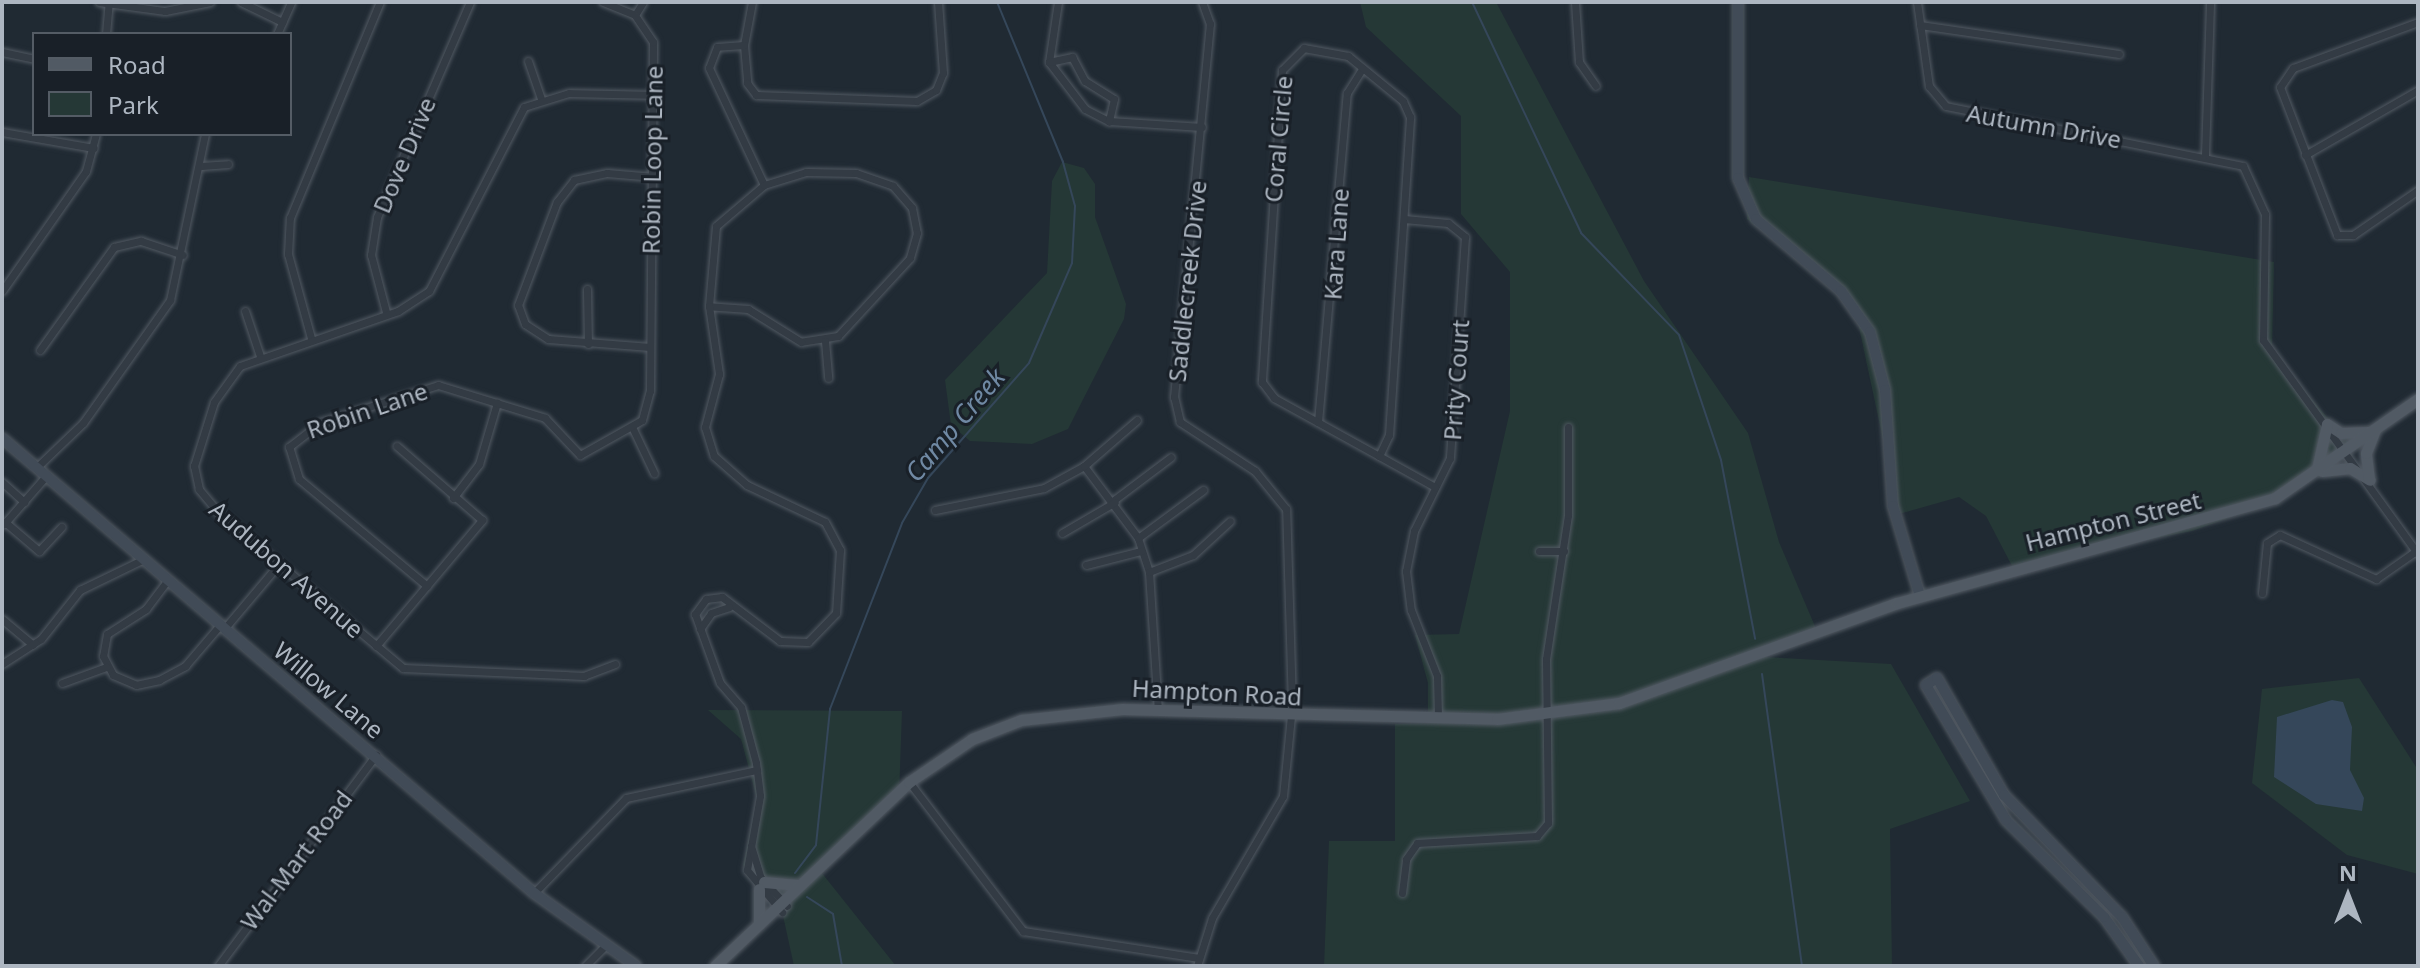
<!DOCTYPE html>
<style>
body{margin:0}
#map{position:relative;width:2420px;height:968px;overflow:hidden;background:#202a33;font-family:"Noto Sans",sans-serif}
div>[style]{position:absolute}
[style*='--x']{left:calc(var(--x)*1px);top:calc(var(--y)*1px);width:calc(var(--w)*1px);rotate:calc(var(--a)*1deg)}
.green>*{inset:0;background:#253836}
.water>*{inset:0;background:#35475a}
.stream>*{height:2px;margin:-1px;padding:0 1px;transform-origin:1px;border-radius:1px;background:#35475a}
.roads{filter:drop-shadow(0 0 2px #515962) drop-shadow(0 0 2px #515962)}
.street>*{height:7px;margin:-3.5px;padding:0 3.5px;transform-origin:3.5px;border-radius:3.5px;background:#333b44}
.secondary>*{height:10px;margin:-5px;padding:0 5px;transform-origin:5px;border-radius:5px;background:#414b57}
.primary>*{height:11px;margin:-5.5px;padding:0 5.5px;transform-origin:5.5px;border-radius:5.5px;background:#515a64}
span{translate:-50% -50%;white-space:nowrap;text-align:center;line-height:1.15;-webkit-text-stroke:6px #192028;paint-order:stroke}
.street-label{font-size:24px;color:#adb6c1}
.water-label{font-size:26px;color:#7089a4;font-style:italic}
.frame{position:absolute;inset:0;border:4px solid #adb6c1;pointer-events:none}
.legend{position:absolute;left:32px;top:32px;width:260px;height:104px;box-sizing:border-box;background:#192028;border:2px solid #545c65;margin:0;padding:10px 14px;list-style:none;font-size:24px;color:#adb6c1}
.legend li{display:flex;align-items:center;gap:16px;height:40px}
.legend b{width:40px;border:2px solid #545c65}
.north{position:absolute;left:2308px;top:856px;width:80px;height:80px;-webkit-text-stroke:6px #192028;paint-order:stroke;rotate:0deg;font-size:22px;font-weight:700;line-height:32px;text-align:center;color:#adb6c1}
.north::after{content:'';display:block;margin:auto;width:28px;height:36px;background:#adb6c1;clip-path:polygon(50% 0,100% 100%,50% 72%,0 100%)}
</style>
<div id="map">
<div class="green">
<i style="clip-path:polygon(1360px 2px,1496px 2px,1644px 281px,1748px 433px,1779px 542px,1817px 631px,1765px 657px,1891px 664px,1970px 801px,1890px 829px,1892px 966px,1324px 966px,1329px 841px,1395px 841px,1395px 724px,1428px 723px,1428px 683px,1415px 635px,1459px 634px,1510px 411px,1510px 272px,1461px 214px,1461px 116px,1366px 27px)"></i>
<i style="clip-path:polygon(1062px 162px,1084px 168px,1095px 184px,1095px 217px,1126px 304px,1124px 319px,1068px 429px,1032px 444px,970px 441px,951px 425px,945px 380px,1047px 273px,1052px 181px)"></i>
<i style="clip-path:polygon(1749px 177px,2274px 262px,2272px 352px,2353px 448px,2274px 502px,2192px 531px,2012px 566px,1986px 516px,1959px 497px,1899px 514px,1854px 304px,1747px 219px)"></i>
<i style="clip-path:polygon(2359px 678px,2418px 770px,2418px 874px,2347px 855px,2252px 783px,2262px 689px)"></i>
<i style="clip-path:polygon(708px 710px,902px 711px,899px 796px,821px 872px,896px 966px,794px 966px,782px 911px,743px 865px,757px 799px,741px 739px)"></i>
</div>
<div class="water">
<i style="clip-path:polygon(2332px 700px,2343px 702px,2352px 727px,2350px 770px,2364px 798px,2362px 811px,2316px 804px,2274px 777px,2277px 717px)"></i>
</div>
<div class="stream">
<i style="--x:1472;--y:2;--w:255;--a:64.7"></i>
<i style="--x:1581;--y:233;--w:141;--a:46.1"></i>
<i style="--x:1679;--y:335;--w:132;--a:71.4"></i>
<i style="--x:1721;--y:460;--w:182;--a:79.2"></i>
<i style="--x:1762;--y:674;--w:295;--a:82.2"></i>
<i style="--x:795;--y:873;--w:35;--a:-53"></i>
<i style="--x:816;--y:845;--w:137;--a:-84.1"></i>
<i style="--x:830;--y:709;--w:199;--a:-68.8"></i>
<i style="--x:902;--y:523;--w:52;--a:-60"></i>
<i style="--x:928;--y:478;--w:153;--a:-48.7"></i>
<i style="--x:1029;--y:363;--w:109;--a:-66.7"></i>
<i style="--x:1072;--y:263;--w:57;--a:-87"></i>
<i style="--x:1075;--y:206;--w:46;--a:-105.3"></i>
<i style="--x:1063;--y:162;--w:173;--a:-112.4"></i>
<i style="--x:807;--y:897;--w:31;--a:33"></i>
<i style="--x:833;--y:914;--w:53;--a:80.2"></i>
</div>
<div class="roads">
<div class="street">
<i style="--x:99;--y:2;--w:67;--a:7.8"></i>
<i style="--x:165;--y:11;--w:46;--a:-11.3"></i>
<i style="--x:241;--y:2;--w:46;--a:26"></i>
<i style="--x:752;--y:2;--w:44;--a:100.5"></i>
<i style="--x:744;--y:45;--w:38;--a:85"></i>
<i style="--x:747;--y:83;--w:15;--a:53"></i>
<i style="--x:756;--y:95;--w:161;--a:2.1"></i>
<i style="--x:917;--y:101;--w:22;--a:-30"></i>
<i style="--x:936;--y:90;--w:18;--a:-68"></i>
<i style="--x:943;--y:73;--w:71;--a:-94"></i>
<i style="--x:1058;--y:2;--w:61;--a:98.5"></i>
<i style="--x:1049;--y:62;--w:59;--a:52.5"></i>
<i style="--x:1085;--y:109;--w:27;--a:27"></i>
<i style="--x:1109;--y:121;--w:93;--a:3.7"></i>
<i style="--x:1575;--y:2;--w:60;--a:86.2"></i>
<i style="--x:1579;--y:62;--w:29;--a:55"></i>
<i style="--x:1917;--y:2;--w:85;--a:81.9"></i>
<i style="--x:1929;--y:86;--w:26;--a:50"></i>
<i style="--x:1946;--y:106;--w:303;--a:11.4"></i>
<i style="--x:2243;--y:166;--w:53;--a:65.4"></i>
<i style="--x:2265;--y:214;--w:126;--a:90.9"></i>
<i style="--x:2263;--y:340;--w:264;--a:54.1"></i>
<i style="--x:635;--y:15;--w:15;--a:-58"></i>
<i style="--x:2418;--y:22;--w:133;--a:159.8"></i>
<i style="--x:2293;--y:68;--w:23;--a:124"></i>
<i style="--x:2280;--y:87;--w:159;--a:68.9"></i>
<i style="--x:2337;--y:235;--w:16;--a:0"></i>
<i style="--x:2353;--y:235;--w:79;--a:-34.7"></i>
<i style="--x:1920;--y:25;--w:201;--a:8.3"></i>
<i style="--x:106;--y:34;--w:32;--a:-85"></i>
<i style="--x:277;--y:34;--w:35;--a:-66"></i>
<i style="--x:744;--y:45;--w:27;--a:176"></i>
<i style="--x:717;--y:47;--w:22;--a:111"></i>
<i style="--x:709;--y:68;--w:129;--a:64.8"></i>
<i style="--x:2;--y:52;--w:33;--a:12"></i>
<i style="--x:528;--y:61;--w:39;--a:71"></i>
<i style="--x:1049;--y:62;--w:24;--a:-12"></i>
<i style="--x:1072;--y:57;--w:27;--a:62"></i>
<i style="--x:1085;--y:81;--w:34;--a:32"></i>
<i style="--x:1114;--y:99;--w:23;--a:103"></i>
<i style="--x:2;--y:132;--w:93;--a:9.9"></i>
<i style="--x:2205;--y:155;--w:153;--a:-88.1"></i>
<i style="--x:2305;--y:155;--w:130;--a:-29.9"></i>
<i style="--x:201;--y:166;--w:27;--a:-4"></i>
<i style="--x:1404;--y:219;--w:44;--a:5.2"></i>
<i style="--x:1448;--y:223;--w:22;--a:39"></i>
<i style="--x:1465;--y:237;--w:222;--a:93.9"></i>
<i style="--x:1450;--y:458;--w:81;--a:116.3"></i>
<i style="--x:1414;--y:531;--w:41;--a:101.3"></i>
<i style="--x:1406;--y:571;--w:39;--a:83"></i>
<i style="--x:1411;--y:610;--w:71;--a:68.5"></i>
<i style="--x:1437;--y:676;--w:42;--a:88.6"></i>
<i style="--x:587;--y:289;--w:55;--a:89"></i>
<i style="--x:2;--y:291;--w:146;--a:-55"></i>
<i style="--x:86;--y:171;--w:38;--a:-75"></i>
<i style="--x:709;--y:306;--w:80;--a:-85"></i>
<i style="--x:716;--y:226;--w:63;--a:-40.5"></i>
<i style="--x:764;--y:185;--w:44;--a:-17.2"></i>
<i style="--x:806;--y:172;--w:50;--a:1.1"></i>
<i style="--x:856;--y:173;--w:39;--a:19"></i>
<i style="--x:893;--y:186;--w:29;--a:49"></i>
<i style="--x:912;--y:208;--w:25;--a:79"></i>
<i style="--x:917;--y:233;--w:26;--a:106"></i>
<i style="--x:910;--y:258;--w:106;--a:132.7"></i>
<i style="--x:838;--y:336;--w:37;--a:171"></i>
<i style="--x:801;--y:342;--w:62;--a:-148.1"></i>
<i style="--x:748;--y:309;--w:39;--a:-176"></i>
<i style="--x:709;--y:306;--w:69;--a:81.6"></i>
<i style="--x:719;--y:374;--w:55;--a:104.8"></i>
<i style="--x:705;--y:427;--w:30;--a:73"></i>
<i style="--x:714;--y:456;--w:44;--a:41.3"></i>
<i style="--x:747;--y:485;--w:86;--a:25.4"></i>
<i style="--x:825;--y:522;--w:32;--a:62"></i>
<i style="--x:840;--y:550;--w:63;--a:93.6"></i>
<i style="--x:836;--y:613;--w:40;--a:134"></i>
<i style="--x:808;--y:642;--w:28;--a:-178"></i>
<i style="--x:780;--y:641;--w:73;--a:-142.8"></i>
<i style="--x:722;--y:597;--w:16;--a:173"></i>
<i style="--x:706;--y:599;--w:19;--a:126"></i>
<i style="--x:695;--y:614;--w:73;--a:70.1"></i>
<i style="--x:720;--y:683;--w:32;--a:49"></i>
<i style="--x:741;--y:707;--w:58;--a:75"></i>
<i style="--x:756;--y:763;--w:33;--a:83"></i>
<i style="--x:760;--y:796;--w:75;--a:100"></i>
<i style="--x:747;--y:870;--w:55;--a:50.2"></i>
<i style="--x:245;--y:311;--w:47;--a:71.6"></i>
<i style="--x:386;--y:312;--w:59;--a:-104.7"></i>
<i style="--x:371;--y:255;--w:38;--a:-81"></i>
<i style="--x:377;--y:217;--w:234;--a:-66.6"></i>
<i style="--x:311;--y:338;--w:87;--a:-105.3"></i>
<i style="--x:288;--y:254;--w:36;--a:-87"></i>
<i style="--x:290;--y:218;--w:234;--a:-67.4"></i>
<i style="--x:825;--y:341;--w:37;--a:85"></i>
<i style="--x:650;--y:347;--w:102;--a:-175.5"></i>
<i style="--x:548;--y:339;--w:27;--a:-147"></i>
<i style="--x:525;--y:324;--w:20;--a:-110"></i>
<i style="--x:518;--y:305;--w:110;--a:-69.3"></i>
<i style="--x:557;--y:202;--w:28;--a:-52"></i>
<i style="--x:574;--y:180;--w:34;--a:-12"></i>
<i style="--x:607;--y:173;--w:47;--a:4.9"></i>
<i style="--x:40;--y:350;--w:127;--a:-54.3"></i>
<i style="--x:114;--y:247;--w:28;--a:-13"></i>
<i style="--x:141;--y:241;--w:44;--a:18.4"></i>
<i style="--x:1318;--y:422;--w:330;--a:-85"></i>
<i style="--x:1347;--y:93;--w:28;--a:-58"></i>
<i style="--x:633;--y:429;--w:49;--a:64.5"></i>
<i style="--x:1379;--y:456;--w:23;--a:-65"></i>
<i style="--x:1389;--y:435;--w:319;--a:-86.2"></i>
<i style="--x:1410;--y:117;--w:17;--a:-114"></i>
<i style="--x:1403;--y:101;--w:71;--a:-140.7"></i>
<i style="--x:1348;--y:56;--w:45;--a:-169.7"></i>
<i style="--x:1304;--y:48;--w:31;--a:135"></i>
<i style="--x:1282;--y:70;--w:313;--a:93.7"></i>
<i style="--x:1262;--y:382;--w:20;--a:53"></i>
<i style="--x:1274;--y:398;--w:120;--a:28.9"></i>
<i style="--x:1379;--y:456;--w:64;--a:29"></i>
<i style="--x:1084;--y:466;--w:90;--a:53.1"></i>
<i style="--x:1138;--y:538;--w:36;--a:72"></i>
<i style="--x:1149;--y:572;--w:139;--a:86.3"></i>
<i style="--x:36;--y:468;--w:65;--a:-43.8"></i>
<i style="--x:83;--y:423;--w:151;--a:-54.7"></i>
<i style="--x:170;--y:300;--w:170;--a:-78.1"></i>
<i style="--x:2;--y:482;--w:30;--a:42"></i>
<i style="--x:453;--y:498;--w:43;--a:-52.6"></i>
<i style="--x:479;--y:464;--w:64;--a:-73.6"></i>
<i style="--x:1114;--y:500;--w:71;--a:-37"></i>
<i style="--x:935;--y:510;--w:111;--a:-11.4"></i>
<i style="--x:1044;--y:488;--w:46;--a:-28.8"></i>
<i style="--x:1084;--y:466;--w:70;--a:-41"></i>
<i style="--x:5;--y:522;--w:45;--a:40.5"></i>
<i style="--x:39;--y:551;--w:33;--a:-47"></i>
<i style="--x:4;--y:524;--w:64;--a:-48.8"></i>
<i style="--x:1062;--y:533;--w:61;--a:-30.3"></i>
<i style="--x:1138;--y:538;--w:81;--a:-36.4"></i>
<i style="--x:1539;--y:551;--w:25;--a:0"></i>
<i style="--x:1086;--y:565;--w:57;--a:-14.3"></i>
<i style="--x:1149;--y:572;--w:47;--a:-21.1"></i>
<i style="--x:1193;--y:555;--w:50;--a:-42.6"></i>
<i style="--x:167;--y:581;--w:35;--a:127"></i>
<i style="--x:146;--y:609;--w:46;--a:147.3"></i>
<i style="--x:107;--y:634;--w:22;--a:100"></i>
<i style="--x:103;--y:656;--w:21;--a:62"></i>
<i style="--x:113;--y:675;--w:25;--a:23"></i>
<i style="--x:136;--y:685;--w:24;--a:-12"></i>
<i style="--x:159;--y:680;--w:30;--a:-28"></i>
<i style="--x:185;--y:666;--w:54;--a:-49.5"></i>
<i style="--x:427;--y:586;--w:167;--a:-140.1"></i>
<i style="--x:299;--y:479;--w:34;--a:-107"></i>
<i style="--x:289;--y:447;--w:41;--a:-38"></i>
<i style="--x:321;--y:422;--w:123;--a:-17.5"></i>
<i style="--x:438;--y:385;--w:112;--a:17.1"></i>
<i style="--x:545;--y:418;--w:51;--a:46.6"></i>
<i style="--x:580;--y:455;--w:71;--a:-29.4"></i>
<i style="--x:642;--y:420;--w:30;--a:-75"></i>
<i style="--x:650;--y:391;--w:349;--a:-89.5"></i>
<i style="--x:653;--y:42;--w:32;--a:-124"></i>
<i style="--x:635;--y:15;--w:35;--a:-158"></i>
<i style="--x:2262;--y:593;--w:50;--a:-84.3"></i>
<i style="--x:2267;--y:543;--w:15;--a:-32"></i>
<i style="--x:2280;--y:535;--w:106;--a:24.6"></i>
<i style="--x:2376;--y:579;--w:49;--a:-35"></i>
<i style="--x:2;--y:619;--w:40;--a:40"></i>
<i style="--x:224;--y:629;--w:84;--a:-49.8"></i>
<i style="--x:700;--y:629;--w:19;--a:-55"></i>
<i style="--x:711;--y:613;--w:19;--a:-18"></i>
<i style="--x:376;--y:646;--w:165;--a:-49.9"></i>
<i style="--x:482;--y:520;--w:113;--a:-139"></i>
<i style="--x:2;--y:664;--w:46;--a:-32.7"></i>
<i style="--x:41;--y:639;--w:63;--a:-51.5"></i>
<i style="--x:80;--y:590;--w:69;--a:-25.8"></i>
<i style="--x:615;--y:664;--w:33;--a:159"></i>
<i style="--x:584;--y:676;--w:181;--a:-177.5"></i>
<i style="--x:403;--y:668;--w:242;--a:-139.9"></i>
<i style="--x:218;--y:512;--w:30;--a:-130"></i>
<i style="--x:199;--y:489;--w:24;--a:-102"></i>
<i style="--x:194;--y:466;--w:67;--a:-72.6"></i>
<i style="--x:214;--y:402;--w:44;--a:-54.2"></i>
<i style="--x:240;--y:366;--w:167;--a:-19.2"></i>
<i style="--x:398;--y:311;--w:37;--a:-33"></i>
<i style="--x:429;--y:291;--w:207;--a:-62.7"></i>
<i style="--x:524;--y:107;--w:47;--a:-17.3"></i>
<i style="--x:569;--y:93;--w:86;--a:1.3"></i>
<i style="--x:62;--y:683;--w:47;--a:-20"></i>
<i style="--x:909;--y:782;--w:188;--a:52.6"></i>
<i style="--x:1023;--y:931;--w:178;--a:8.7"></i>
<i style="--x:751;--y:846;--w:34;--a:73"></i>
<i style="--x:761;--y:878;--w:38;--a:47"></i>
<i style="--x:534;--y:893;--w:132;--a:-45.9"></i>
<i style="--x:626;--y:798;--w:134;--a:-12.1"></i>
<i style="--x:1402;--y:893;--w:34;--a:-83"></i>
<i style="--x:1406;--y:859;--w:19;--a:-55"></i>
<i style="--x:1417;--y:843;--w:120;--a:-3.3"></i>
<i style="--x:1537;--y:836;--w:17;--a:-50"></i>
<i style="--x:1548;--y:823;--w:164;--a:-90.7"></i>
<i style="--x:1546;--y:659;--w:146;--a:-81.3"></i>
<i style="--x:1568;--y:515;--w:88;--a:-90"></i>
<i style="--x:218;--y:966;--w:264;--a:-53.2"></i>
<i style="--x:585;--y:966;--w:31;--a:-45"></i>
<i style="--x:1197;--y:966;--w:50;--a:-72.6"></i>
<i style="--x:1212;--y:918;--w:141;--a:-59.8"></i>
<i style="--x:1283;--y:796;--w:90;--a:-84.3"></i>
<i style="--x:1292;--y:706;--w:197;--a:-91.7"></i>
<i style="--x:1286;--y:509;--w:49;--a:-129.2"></i>
<i style="--x:1255;--y:471;--w:90;--a:-146.8"></i>
<i style="--x:1180;--y:422;--w:26;--a:-103"></i>
<i style="--x:1174;--y:397;--w:375;--a:-84.5"></i>
<i style="--x:1210;--y:24;--w:23;--a:-110"></i>
</div>
<div class="secondary">
<i style="--x:1738;--y:2;--w:176;--a:90"></i>
<i style="--x:1738;--y:178;--w:45;--a:66.3"></i>
<i style="--x:1756;--y:219;--w:111;--a:40.3"></i>
<i style="--x:1841;--y:291;--w:50;--a:54.7"></i>
<i style="--x:1870;--y:332;--w:60;--a:75.5"></i>
<i style="--x:1885;--y:390;--w:116;--a:86.1"></i>
<i style="--x:1893;--y:506;--w:94;--a:73.3"></i>
<i style="--x:2;--y:438;--w:700;--a:40.54"></i>
<i style="--x:534;--y:893;--w:125;--a:35.6"></i>
<i style="--x:2139;--y:966;--w:60;--a:-125.5"></i>
<i style="--x:2104;--y:917;--w:138;--a:-135.3"></i>
<i style="--x:2006;--y:820;--w:157;--a:-120.7"></i>
<i style="--x:1926;--y:685;--w:13;--a:-32"></i>
<i style="--x:1937;--y:678;--w:135;--a:60.2"></i>
<i style="--x:2004;--y:795;--w:170;--a:46"></i>
<i style="--x:2122;--y:917;--w:59;--a:56.9"></i>
</div>
<div class="primary">
<i style="--x:2327;--y:424;--w:17;--a:33"></i>
<i style="--x:2341;--y:433;--w:27;--a:-2"></i>
<i style="--x:2317;--y:469;--w:46;--a:-77.5"></i>
<i style="--x:2322;--y:471;--w:28;--a:-6"></i>
<i style="--x:2350;--y:468;--w:23;--a:31"></i>
<i style="--x:2369;--y:479;--w:26;--a:-97"></i>
<i style="--x:2366;--y:453;--w:25;--a:-69"></i>
<i style="--x:764;--y:882;--w:34;--a:5"></i>
<i style="--x:759;--y:924;--w:35;--a:-90"></i>
<i style="--x:715;--y:966;--w:267;--a:-43.5"></i>
<i style="--x:909;--y:782;--w:76;--a:-34.3"></i>
<i style="--x:972;--y:739;--w:53;--a:-21.2"></i>
<i style="--x:1021;--y:720;--w:102;--a:-6.2"></i>
<i style="--x:1122;--y:709;--w:375;--a:1.5"></i>
<i style="--x:1497;--y:719;--w:123;--a:-7.5"></i>
<i style="--x:1619;--y:703;--w:295;--a:-19.8"></i>
<i style="--x:1897;--y:603;--w:392;--a:-15.5"></i>
<i style="--x:2275;--y:498;--w:174;--a:-34.7"></i>
</div>
</div>
<div class="street-label">
<span style="left:2044px;top:126px;rotate:10deg">Autumn Drive</span>
<span style="left:1278px;top:139px;rotate:-85deg">Coral Circle</span>
<span style="left:404px;top:155px;rotate:-67deg">Dove Drive</span>
<span style="left:652px;top:160px;rotate:-89deg">Robin Loop Lane</span>
<span style="left:1336px;top:244px;rotate:-86deg">Kara Lane</span>
<span style="left:1187px;top:281px;rotate:-84deg">Saddlecreek Drive</span>
<span style="left:1456px;top:380px;rotate:-86deg">Prity Court</span>
<span style="left:367px;top:410px;rotate:-19deg">Robin Lane</span>
<span style="left:2113px;top:521px;rotate:-14deg">Hampton Street</span>
<span style="left:287px;top:569px;rotate:41deg">Audubon Avenue</span>
<span style="left:329px;top:690px;rotate:40deg">Willow Lane</span>
<span style="left:1217px;top:692px;rotate:3deg">Hampton Road</span>
<span style="left:296px;top:860px;rotate:-53deg">Wal-Mart Road</span>
</div>
<div class="water-label">
<span style="left:955px;top:425px;rotate:-50deg">Camp Creek</span>
</div>
<div class="frame"></div>
<ul class="legend">
<li><b style="height:10px;background:#515a64"></b>Road</li>
<li><b style="height:22px;background:#253836"></b>Park</li>
</ul>
<div class="north">N</div>
</div>
